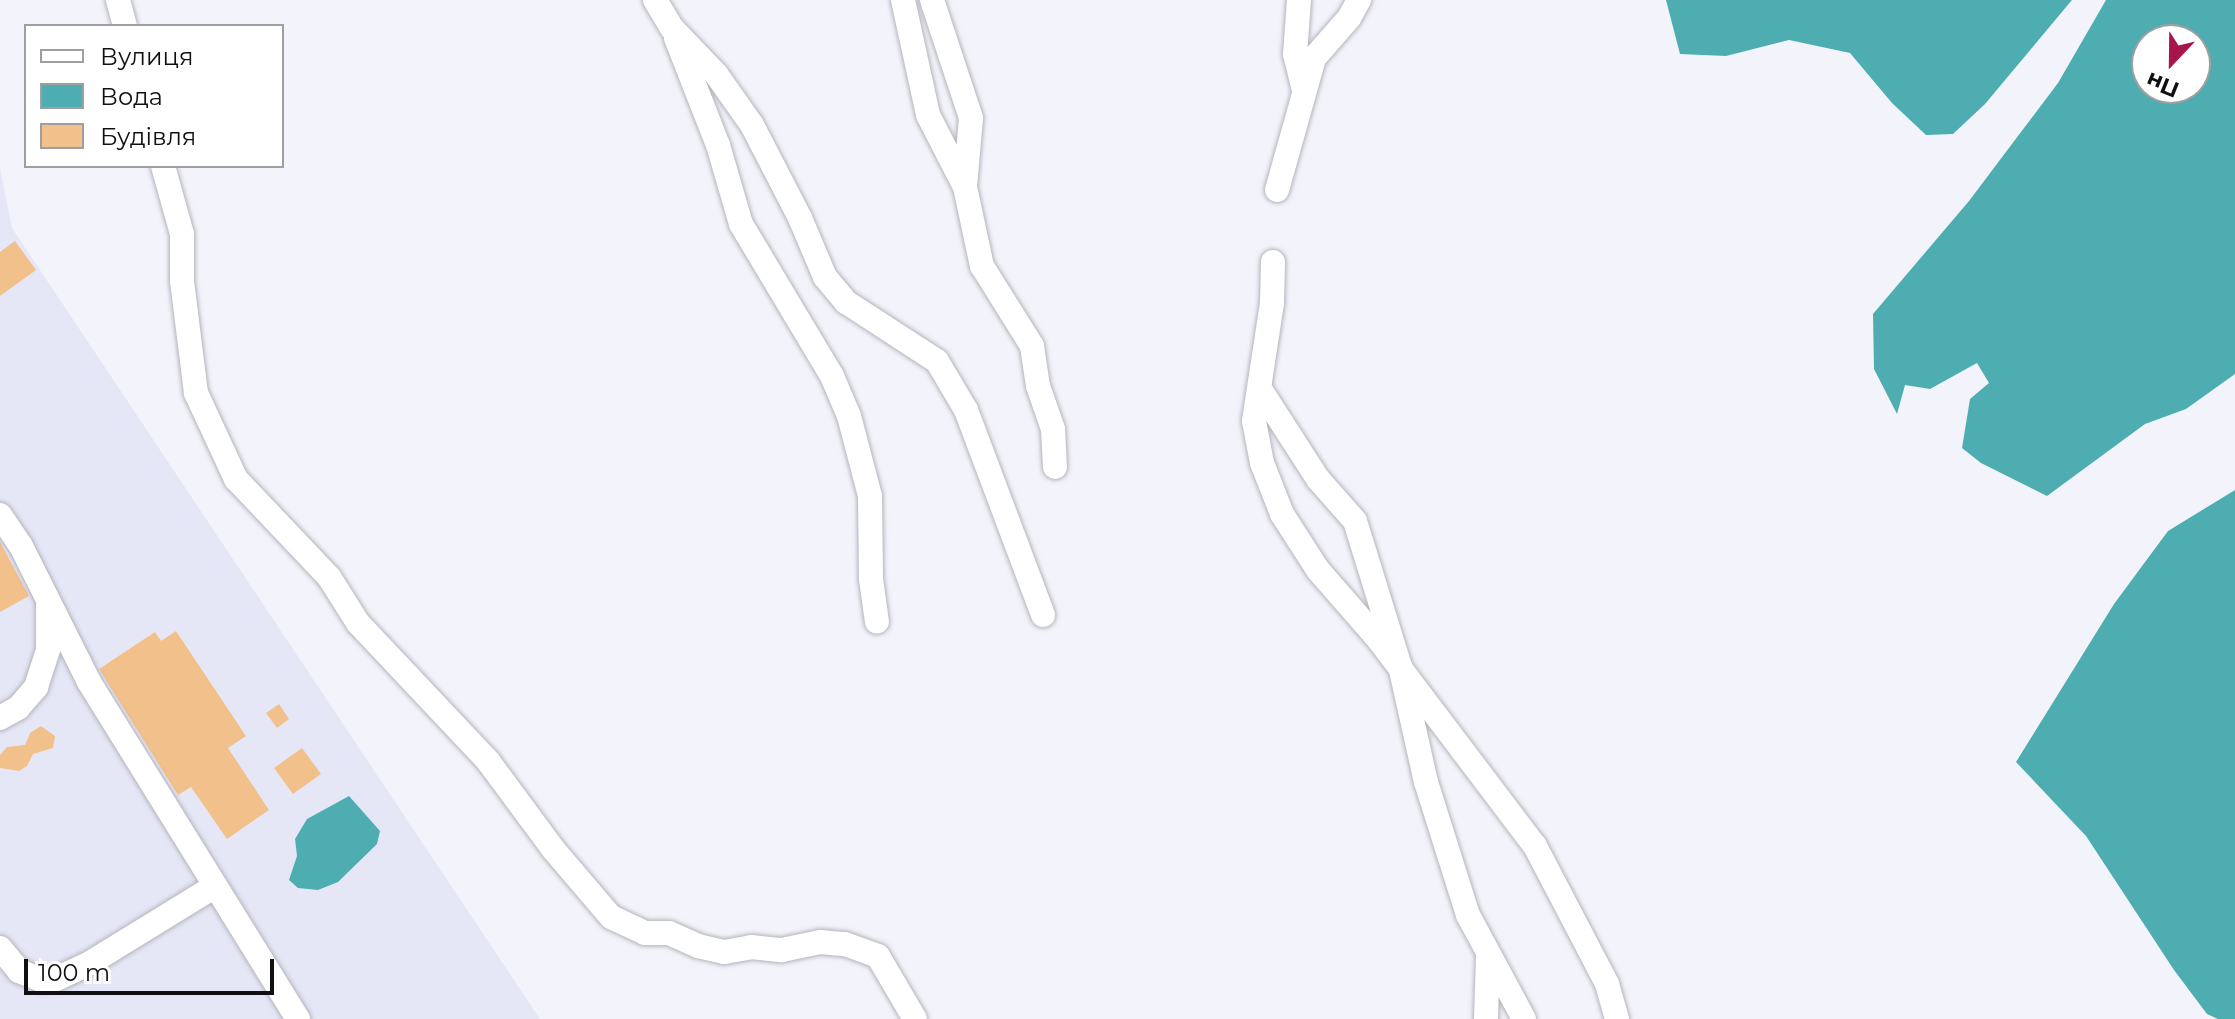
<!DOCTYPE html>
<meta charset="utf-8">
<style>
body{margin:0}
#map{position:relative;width:2235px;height:1019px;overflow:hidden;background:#f3f4fb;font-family:Montserrat,sans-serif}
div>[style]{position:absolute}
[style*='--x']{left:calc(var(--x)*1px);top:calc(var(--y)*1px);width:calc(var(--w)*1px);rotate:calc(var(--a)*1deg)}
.built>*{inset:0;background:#e6e7f6}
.water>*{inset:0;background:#4eadb1}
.building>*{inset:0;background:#f2c08b}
.roads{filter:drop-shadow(0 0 2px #b4b4bc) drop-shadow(0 0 2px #b4b4bc)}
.minor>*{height:24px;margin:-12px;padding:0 12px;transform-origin:12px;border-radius:12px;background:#fff}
span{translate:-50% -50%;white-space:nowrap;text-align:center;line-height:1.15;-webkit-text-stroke:6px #fff;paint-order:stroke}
.legend{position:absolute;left:24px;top:24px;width:260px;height:144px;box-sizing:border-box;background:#fff;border:2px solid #9f9fa1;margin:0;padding:10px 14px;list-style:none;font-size:24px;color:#101013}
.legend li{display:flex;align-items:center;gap:16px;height:40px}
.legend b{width:40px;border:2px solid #9f9fa1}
.north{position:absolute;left:2131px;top:24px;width:80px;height:80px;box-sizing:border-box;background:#fff;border:2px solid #9f9fa1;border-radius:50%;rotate:202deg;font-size:22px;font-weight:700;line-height:32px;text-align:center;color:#101013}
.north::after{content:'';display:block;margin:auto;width:28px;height:36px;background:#a8154c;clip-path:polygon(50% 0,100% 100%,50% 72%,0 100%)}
.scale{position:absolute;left:24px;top:959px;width:250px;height:36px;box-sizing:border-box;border:4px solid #101013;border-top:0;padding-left:10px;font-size:24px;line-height:28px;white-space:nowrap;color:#101013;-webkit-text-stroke:6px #fff;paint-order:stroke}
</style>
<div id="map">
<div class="built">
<i style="clip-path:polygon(0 168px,12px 228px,540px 1019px,0 1019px)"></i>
</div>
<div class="water">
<i style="clip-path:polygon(1666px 0,2072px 0,1985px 104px,1953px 134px,1926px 135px,1892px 103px,1850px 53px,1789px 40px,1726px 56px,1680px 54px)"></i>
<i style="clip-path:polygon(evenodd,2106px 0,2235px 0,2235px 374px,2186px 409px,2145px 424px,2047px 496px,1981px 463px,1962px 448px,1970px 399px,1989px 383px,1977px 363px,1930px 389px,1905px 385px,1897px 414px,1874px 369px,1873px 314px,1969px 201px,2058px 83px,2106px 0,2195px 40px,2195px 88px,2147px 88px,2147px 40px,2195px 40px)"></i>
<i style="clip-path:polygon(2235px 490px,2235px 1019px,2218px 1019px,2207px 1014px,2174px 970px,2086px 836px,2016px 762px,2114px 604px,2168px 531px)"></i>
<i style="clip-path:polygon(349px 796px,380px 831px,377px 844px,338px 882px,318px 890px,298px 888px,289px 880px,297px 856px,295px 839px,307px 819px)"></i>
</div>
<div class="building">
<i style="clip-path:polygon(15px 241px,36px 270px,0 296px,0 252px)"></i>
<i style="clip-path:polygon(0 542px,29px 596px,0 612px)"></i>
<i style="clip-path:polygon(176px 631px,246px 736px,228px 748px,269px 810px,227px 839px,191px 787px,178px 795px,99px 669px,155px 632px,161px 641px)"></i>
<i style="clip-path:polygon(279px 704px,289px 719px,277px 728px,266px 713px)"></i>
<i style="clip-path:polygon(41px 726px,55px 736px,53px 748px,33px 754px,27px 766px,19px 771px,0 768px,0 755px,7px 747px,25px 745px,30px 733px)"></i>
<i style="clip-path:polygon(302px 748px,321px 774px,293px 794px,274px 768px)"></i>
</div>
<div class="roads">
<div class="minor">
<i style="--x:118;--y:0;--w:27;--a:75"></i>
<i style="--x:655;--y:0;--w:33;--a:59"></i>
<i style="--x:672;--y:28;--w:64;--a:46.3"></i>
<i style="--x:716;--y:74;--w:62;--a:54.8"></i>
<i style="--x:752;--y:125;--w:105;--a:62.7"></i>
<i style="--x:800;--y:218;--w:64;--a:67"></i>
<i style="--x:825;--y:277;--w:33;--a:50"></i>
<i style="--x:846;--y:302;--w:108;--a:33"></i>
<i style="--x:937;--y:361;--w:57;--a:59.4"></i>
<i style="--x:966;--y:410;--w:219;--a:69.4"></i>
<i style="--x:903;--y:0;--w:118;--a:77.7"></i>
<i style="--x:928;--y:115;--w:81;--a:62.8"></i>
<i style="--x:932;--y:0;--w:124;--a:71.7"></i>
<i style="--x:971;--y:118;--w:69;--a:95"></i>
<i style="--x:965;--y:187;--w:81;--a:77.9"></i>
<i style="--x:982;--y:266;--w:94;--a:58"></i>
<i style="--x:1032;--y:346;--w:40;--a:81.5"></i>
<i style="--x:1038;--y:386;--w:46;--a:70.8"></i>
<i style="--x:1053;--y:429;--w:38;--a:87"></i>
<i style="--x:1299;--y:0;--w:54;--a:94.2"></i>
<i style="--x:1295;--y:54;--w:34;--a:76"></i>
<i style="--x:676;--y:38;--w:115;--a:68.6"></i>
<i style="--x:718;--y:145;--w:82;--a:73.8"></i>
<i style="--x:741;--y:224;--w:177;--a:59.1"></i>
<i style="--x:832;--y:376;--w:43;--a:67"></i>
<i style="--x:849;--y:416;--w:83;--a:75.3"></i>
<i style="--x:870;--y:496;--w:83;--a:89.3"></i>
<i style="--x:871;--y:579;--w:43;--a:82.1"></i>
<i style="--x:163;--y:166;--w:71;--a:74.4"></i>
<i style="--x:182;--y:234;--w:47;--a:90"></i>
<i style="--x:182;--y:281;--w:113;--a:82.9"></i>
<i style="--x:196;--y:393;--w:95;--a:65.1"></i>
<i style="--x:236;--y:479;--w:135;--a:46.5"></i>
<i style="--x:329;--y:577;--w:54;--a:57.8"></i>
<i style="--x:358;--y:623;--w:190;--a:46.7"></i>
<i style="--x:488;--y:761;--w:109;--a:53.5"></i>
<i style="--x:553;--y:849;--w:89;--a:49.5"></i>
<i style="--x:611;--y:917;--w:38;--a:25"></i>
<i style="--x:645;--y:933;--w:24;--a:0"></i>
<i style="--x:669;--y:933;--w:32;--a:24"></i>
<i style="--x:698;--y:946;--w:27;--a:13"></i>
<i style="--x:724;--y:952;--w:27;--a:-10"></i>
<i style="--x:751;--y:947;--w:31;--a:6"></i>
<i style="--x:782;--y:950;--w:39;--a:-12"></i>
<i style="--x:820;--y:942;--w:25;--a:5"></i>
<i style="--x:845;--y:944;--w:35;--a:20"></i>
<i style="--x:878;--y:956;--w:73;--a:59.6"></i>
<i style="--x:1277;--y:190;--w:137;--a:-74.3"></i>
<i style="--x:1314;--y:58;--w:53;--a:-48.8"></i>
<i style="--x:1349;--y:18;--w:21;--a:-61"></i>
<i style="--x:1273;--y:262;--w:41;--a:91.4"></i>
<i style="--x:1272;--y:303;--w:119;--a:98.7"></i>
<i style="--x:1254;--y:421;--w:43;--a:79.2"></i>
<i style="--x:1262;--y:463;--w:55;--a:68.6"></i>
<i style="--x:1282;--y:514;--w:67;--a:57.3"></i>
<i style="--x:1318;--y:570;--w:93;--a:48.9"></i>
<i style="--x:1379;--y:640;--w:258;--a:52.9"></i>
<i style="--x:1535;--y:846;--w:156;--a:62.4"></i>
<i style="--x:1607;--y:984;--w:36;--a:74"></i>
<i style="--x:1260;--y:389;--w:107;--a:57.2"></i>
<i style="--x:1318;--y:479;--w:56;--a:48.6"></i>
<i style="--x:1355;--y:521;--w:152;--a:72.8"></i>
<i style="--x:1400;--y:666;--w:119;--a:77.4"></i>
<i style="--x:1426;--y:782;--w:139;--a:72.5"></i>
<i style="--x:1468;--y:915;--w:118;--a:61.7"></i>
<i style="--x:0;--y:515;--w:37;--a:56"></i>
<i style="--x:21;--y:546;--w:152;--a:63.4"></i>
<i style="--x:89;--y:682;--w:397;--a:58.2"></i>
<i style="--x:0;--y:718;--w:21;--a:-29"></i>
<i style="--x:18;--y:708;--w:28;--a:-49"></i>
<i style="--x:36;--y:687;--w:39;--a:-72"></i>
<i style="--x:48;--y:650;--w:43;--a:-90"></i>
<i style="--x:0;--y:948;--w:30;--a:50"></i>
<i style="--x:19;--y:971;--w:24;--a:22"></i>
<i style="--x:41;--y:980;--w:15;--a:-4"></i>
<i style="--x:56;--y:979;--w:38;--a:-25"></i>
<i style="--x:90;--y:963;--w:147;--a:-31.6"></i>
<i style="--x:1486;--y:1019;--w:64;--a:-88.2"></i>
</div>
</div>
<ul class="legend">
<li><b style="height:10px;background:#fff"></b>Вулиця</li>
<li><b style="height:22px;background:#4eadb1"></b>Вода</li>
<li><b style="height:22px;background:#f2c08b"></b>Будівля</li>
</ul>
<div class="north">Пн</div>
<div class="scale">100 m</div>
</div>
